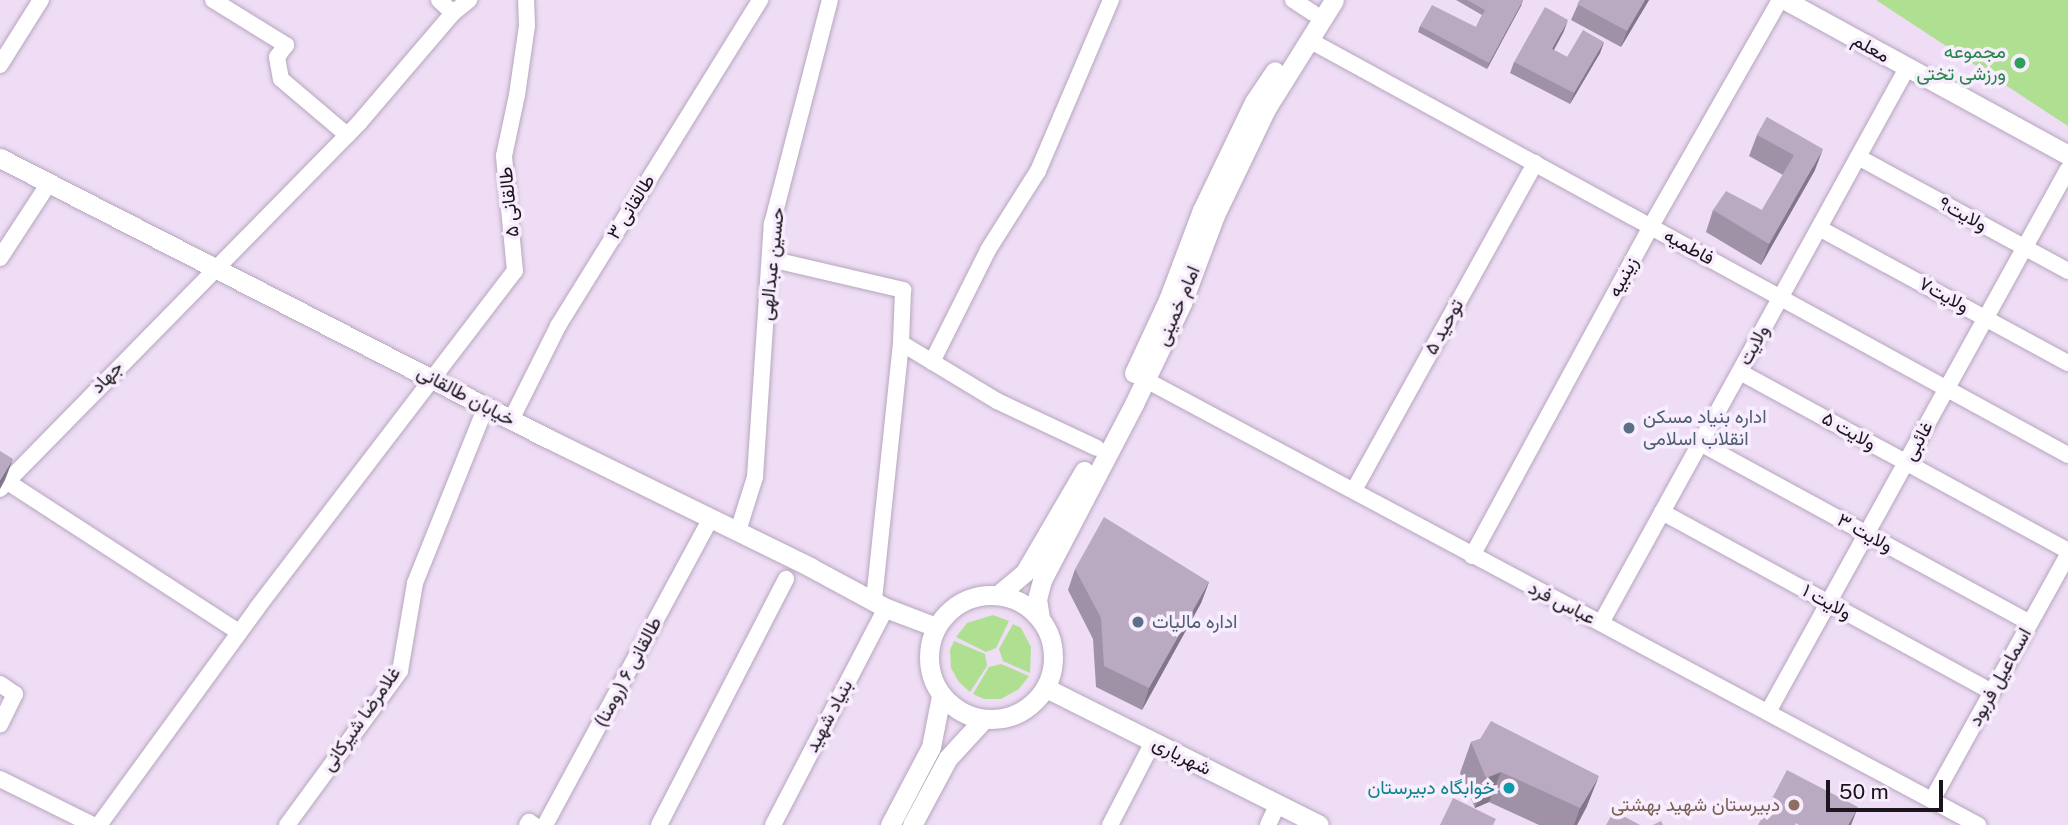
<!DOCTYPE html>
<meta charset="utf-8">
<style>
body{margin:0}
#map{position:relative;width:2068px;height:825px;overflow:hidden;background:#eeddf5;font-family:"Public Sans",Vazirmatn,sans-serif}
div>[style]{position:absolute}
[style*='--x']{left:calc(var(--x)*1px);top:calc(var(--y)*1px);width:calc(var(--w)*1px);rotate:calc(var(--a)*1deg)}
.green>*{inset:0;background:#afdf90}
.roads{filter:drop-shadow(0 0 2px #b6a6bd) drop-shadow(0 0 2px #b6a6bd)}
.minor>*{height:16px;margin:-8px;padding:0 8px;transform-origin:8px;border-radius:8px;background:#fff}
.major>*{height:19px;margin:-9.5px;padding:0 9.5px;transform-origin:9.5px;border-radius:9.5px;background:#fff}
.major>.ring{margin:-9.5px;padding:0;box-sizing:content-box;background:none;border:19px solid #fff;border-radius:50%}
.wall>*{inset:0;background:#9f92a7}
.shaded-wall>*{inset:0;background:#827788}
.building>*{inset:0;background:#b9aac2}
.dots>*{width:19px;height:19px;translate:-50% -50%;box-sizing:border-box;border:4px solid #f7edfc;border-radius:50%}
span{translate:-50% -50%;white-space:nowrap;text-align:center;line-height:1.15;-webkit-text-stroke:7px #f7edfc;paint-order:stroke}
.street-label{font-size:19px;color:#1b151d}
.leisure-label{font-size:19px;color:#27864d}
.right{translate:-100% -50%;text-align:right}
.service-label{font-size:19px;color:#4e5e75}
.left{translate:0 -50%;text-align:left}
.culture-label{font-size:19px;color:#0d838f}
.education-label{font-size:19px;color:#785e54}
.scale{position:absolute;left:1826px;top:780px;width:117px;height:32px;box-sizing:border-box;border:4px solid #1b151d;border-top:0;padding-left:9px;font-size:21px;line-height:24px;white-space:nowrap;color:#1b151d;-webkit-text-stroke:5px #f7edfc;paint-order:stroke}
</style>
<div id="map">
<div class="green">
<i style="clip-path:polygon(1876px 0,2068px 0,2068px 126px)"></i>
<i style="clip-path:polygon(993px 615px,1009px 621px,996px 648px,986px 652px,956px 637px,967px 623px)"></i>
<i style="clip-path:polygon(1013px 624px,1021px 628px,1031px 647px,1030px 673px,1003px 661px,999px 649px)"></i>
<i style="clip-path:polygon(954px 641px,985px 654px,987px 666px,970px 692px,959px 682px,951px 668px,950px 650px)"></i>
<i style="clip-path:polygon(1001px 664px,1029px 676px,1019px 689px,1001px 699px,984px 699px,973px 694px,989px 667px)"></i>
</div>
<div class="roads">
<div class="minor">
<i style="--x:213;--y:0;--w:86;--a:31.7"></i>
<i style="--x:286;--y:45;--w:15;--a:127"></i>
<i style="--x:277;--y:57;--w:22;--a:80"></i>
<i style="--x:281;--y:79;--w:87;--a:40.3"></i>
<i style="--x:439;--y:0;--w:19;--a:43"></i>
<i style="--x:1293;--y:0;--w:24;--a:33"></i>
<i style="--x:1309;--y:40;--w:865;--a:28.67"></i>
<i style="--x:0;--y:65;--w:77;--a:-57.8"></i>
<i style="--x:1858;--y:157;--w:239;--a:28.5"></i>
<i style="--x:1819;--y:228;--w:283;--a:28.5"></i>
<i style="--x:0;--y:258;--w:90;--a:-56.8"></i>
<i style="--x:770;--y:259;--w:137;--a:13.1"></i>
<i style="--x:903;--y:290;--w:53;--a:92.2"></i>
<i style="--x:901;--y:343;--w:259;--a:96"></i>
<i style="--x:901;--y:343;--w:112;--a:31.1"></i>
<i style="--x:997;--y:401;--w:110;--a:25.2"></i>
<i style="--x:932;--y:362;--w:125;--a:-63.4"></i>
<i style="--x:988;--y:250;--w:93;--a:-57.7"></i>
<i style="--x:1038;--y:171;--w:186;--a:-66.9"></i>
<i style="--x:1740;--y:372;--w:374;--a:28.6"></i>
<i style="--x:1146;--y:380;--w:944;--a:28.14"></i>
<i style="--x:511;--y:420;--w:105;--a:-63.4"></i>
<i style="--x:558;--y:326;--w:384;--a:-58.2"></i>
<i style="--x:1700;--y:443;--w:376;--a:28.6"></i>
<i style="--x:0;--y:477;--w:285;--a:33"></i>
<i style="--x:0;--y:489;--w:513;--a:-45.55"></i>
<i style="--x:359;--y:123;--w:145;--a:-49.5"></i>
<i style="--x:453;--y:13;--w:21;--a:-39"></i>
<i style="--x:1354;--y:490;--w:374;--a:-61"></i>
<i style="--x:1662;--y:512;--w:376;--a:28.6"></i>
<i style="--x:738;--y:531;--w:57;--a:-72.5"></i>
<i style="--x:755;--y:477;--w:254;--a:-86.2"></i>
<i style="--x:772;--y:224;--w:231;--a:-75.5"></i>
<i style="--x:1472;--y:556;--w:375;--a:-61.5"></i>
<i style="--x:1651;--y:226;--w:260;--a:-60.3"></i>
<i style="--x:1601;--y:623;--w:634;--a:-61.13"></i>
<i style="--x:0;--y:684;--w:18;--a:34"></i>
<i style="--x:15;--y:694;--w:34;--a:116"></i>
<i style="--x:1768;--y:712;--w:620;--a:-61.08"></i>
<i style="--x:0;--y:779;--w:104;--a:26.3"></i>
<i style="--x:1932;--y:800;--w:280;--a:-61"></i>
<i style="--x:99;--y:825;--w:268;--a:-53.9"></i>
<i style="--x:257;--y:608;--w:424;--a:-52.6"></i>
<i style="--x:515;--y:271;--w:116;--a:-95.5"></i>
<i style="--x:504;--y:156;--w:62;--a:-78"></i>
<i style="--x:517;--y:95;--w:70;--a:-81.8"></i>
<i style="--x:527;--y:26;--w:26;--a:-92"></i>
<i style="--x:287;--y:825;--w:191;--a:-53.7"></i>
<i style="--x:400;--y:671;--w:89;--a:-80.3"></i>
<i style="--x:415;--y:583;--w:191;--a:-68.1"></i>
<i style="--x:527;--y:825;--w:4;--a:-56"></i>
<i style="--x:529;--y:822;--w:6;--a:31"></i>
<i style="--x:545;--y:825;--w:349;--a:-61.6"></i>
<i style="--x:659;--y:825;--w:277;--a:-62.7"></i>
<i style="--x:773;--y:825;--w:245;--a:-62.5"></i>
<i style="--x:1110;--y:825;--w:93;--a:-62.6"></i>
<i style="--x:1268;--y:825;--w:23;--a:-65"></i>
</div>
<div class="major">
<i style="--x:1785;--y:0;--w:323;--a:28.7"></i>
<i style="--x:0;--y:158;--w:614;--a:27.11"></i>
<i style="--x:547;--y:438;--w:293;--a:26.1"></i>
<i style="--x:810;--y:567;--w:86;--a:28.3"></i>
<i style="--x:886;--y:608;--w:53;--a:20.8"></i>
<i style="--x:1134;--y:373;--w:81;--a:-65"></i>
<i style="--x:1168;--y:300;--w:96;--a:-69.3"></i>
<i style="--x:1202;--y:210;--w:120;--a:-64.3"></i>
<i style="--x:1254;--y:102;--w:37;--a:-56"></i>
<i class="ring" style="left:929px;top:595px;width:105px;height:105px"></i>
<i style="--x:998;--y:595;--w:35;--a:-40"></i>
<i style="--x:1025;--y:572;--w:117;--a:-59.7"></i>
<i style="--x:1040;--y:618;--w:19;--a:-99"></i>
<i style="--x:1037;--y:599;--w:20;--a:-75"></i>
<i style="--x:1042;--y:580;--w:199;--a:-62.4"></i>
<i style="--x:1134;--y:404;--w:112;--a:-64.6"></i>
<i style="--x:1182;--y:303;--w:94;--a:-69.4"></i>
<i style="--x:1215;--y:215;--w:118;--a:-64.3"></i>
<i style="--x:1266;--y:109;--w:128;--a:-58"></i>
<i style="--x:1046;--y:688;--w:305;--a:26.6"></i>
<i style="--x:890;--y:825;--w:88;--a:-62.3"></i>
<i style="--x:931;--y:747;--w:52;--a:-78.9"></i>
<i style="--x:912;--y:825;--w:76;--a:-61.8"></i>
<i style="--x:948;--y:758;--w:52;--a:-47.4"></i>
</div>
</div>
<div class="wall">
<i style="clip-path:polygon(1456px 0,1523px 0,1487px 69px,1418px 32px,1420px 26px,1476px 27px,1482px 15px)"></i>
<i style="clip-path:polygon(1580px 0,1649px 0,1621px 47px,1571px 20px)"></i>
<i style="clip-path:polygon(1564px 31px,1554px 50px,1567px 57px,1604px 42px,1600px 53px,1570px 104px,1510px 73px,1514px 62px)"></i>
<i style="clip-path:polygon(1767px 117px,1815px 170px,1761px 265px,1706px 232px,1713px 210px,1762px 210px,1783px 175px,1749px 156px,1757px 135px)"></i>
<i style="clip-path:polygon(1075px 569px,1209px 582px,1201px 603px,1142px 710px,1096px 687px,1093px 639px,1068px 590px)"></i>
<i style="clip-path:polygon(1480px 739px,1587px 806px,1577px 825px,1539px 825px,1489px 802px,1475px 808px,1460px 773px,1471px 742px)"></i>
</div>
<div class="shaded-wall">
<i style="clip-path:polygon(1523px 0,1521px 6px,1487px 69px,1489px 63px)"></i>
<i style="clip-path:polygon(1645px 0,1649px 0,1621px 47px,1627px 31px)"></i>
<i style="clip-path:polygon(1568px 20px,1564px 31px,1548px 60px,1552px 49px)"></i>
<i style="clip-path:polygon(1604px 42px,1600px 53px,1570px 104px,1574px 93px)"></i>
<i style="clip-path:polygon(1823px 149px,1815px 170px,1761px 265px,1769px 244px)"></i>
<i style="clip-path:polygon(13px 459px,5px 480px,0 489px,0 480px)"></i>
<i style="clip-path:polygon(1209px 582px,1201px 603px,1142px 710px,1149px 688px)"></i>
<i style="clip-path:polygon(1501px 772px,1489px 802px,1475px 808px,1486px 778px)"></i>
<i style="clip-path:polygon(1599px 776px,1587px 806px,1577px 825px,1574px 825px,1580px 808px)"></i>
<i style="clip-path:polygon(1858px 807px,1851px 825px,1848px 825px)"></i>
</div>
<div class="building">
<i style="clip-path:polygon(1467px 0,1523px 0,1489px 63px,1420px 26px,1432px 5px,1476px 27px,1485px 10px)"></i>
<i style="clip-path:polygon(1580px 0,1645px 0,1627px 31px,1577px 4px)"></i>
<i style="clip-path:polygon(1545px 7px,1568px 20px,1552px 49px,1567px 57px,1583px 30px,1604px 42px,1574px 93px,1514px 62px)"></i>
<i style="clip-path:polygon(1767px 117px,1823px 149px,1769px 244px,1713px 210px,1726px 191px,1762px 210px,1794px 155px,1757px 135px)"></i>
<i style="clip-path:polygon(0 451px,13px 459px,0 480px)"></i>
<i style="clip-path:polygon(1104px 517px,1209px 582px,1149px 688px,1104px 666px,1101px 618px,1075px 569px)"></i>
<i style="clip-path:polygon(1491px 721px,1599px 776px,1580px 808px,1501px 772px,1486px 778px,1471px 742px,1480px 739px)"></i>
<i style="clip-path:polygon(1787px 770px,1858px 807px,1848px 825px,1799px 825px,1796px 823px,1795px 825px,1758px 825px)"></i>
<i style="clip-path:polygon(1453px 798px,1496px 819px,1493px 825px,1440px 825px)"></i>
<i style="clip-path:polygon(1614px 811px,1640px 825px,1606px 825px)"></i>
<i style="clip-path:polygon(1661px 821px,1663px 825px,1653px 825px)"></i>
</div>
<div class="dots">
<i style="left:2020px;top:63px;background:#2e9e5b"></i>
<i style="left:1629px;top:428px;background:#5c6f8a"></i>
<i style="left:1138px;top:622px;background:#5c6f8a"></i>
<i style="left:1509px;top:788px;background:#0f9aa8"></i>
<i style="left:1794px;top:805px;background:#8d6e63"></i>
</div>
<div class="street-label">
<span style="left:1871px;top:48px;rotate:29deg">معلم</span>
<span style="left:509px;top:202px;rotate:-96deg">طالقانی ۵</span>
<span style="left:631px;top:207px;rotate:-58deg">طالقانی ۳</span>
<span style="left:1963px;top:214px;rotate:29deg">ولایت۹</span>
<span style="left:1689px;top:247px;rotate:29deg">فاطمیه</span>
<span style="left:772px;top:264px;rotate:-84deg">حسین عبدالهی</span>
<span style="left:1623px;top:277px;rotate:-62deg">زینبیه</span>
<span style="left:1944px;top:295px;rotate:29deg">ولایت۷</span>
<span style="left:1178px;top:306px;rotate:-67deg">امام خمینی</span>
<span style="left:1444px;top:327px;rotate:-61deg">توحید ۵</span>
<span style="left:1754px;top:345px;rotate:-61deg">ولایت</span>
<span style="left:107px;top:377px;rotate:-46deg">جهاد</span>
<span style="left:466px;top:396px;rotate:28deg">خیابان طالقانی</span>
<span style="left:1849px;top:431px;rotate:29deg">ولایت ۵</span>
<span style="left:1918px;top:441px;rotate:-61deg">غائبی</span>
<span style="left:1865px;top:533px;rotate:29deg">ولایت ۳</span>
<span style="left:1827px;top:602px;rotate:29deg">ولایت ۱</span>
<span style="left:1562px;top:603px;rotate:27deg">عباس فرد</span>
<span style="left:628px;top:672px;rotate:-62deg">طالقانی ۶ (رومنا)</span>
<span style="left:2000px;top:677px;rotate:-61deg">اسماعیل فربود</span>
<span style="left:829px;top:716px;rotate:-62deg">بنیاد شهید</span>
<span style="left:361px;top:719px;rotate:-55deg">غلامرضا شیرکانی</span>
<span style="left:1182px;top:756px;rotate:27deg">شهریاری</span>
</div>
<div class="leisure-label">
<span class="right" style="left:2006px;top:63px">مجموعه<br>ورزشی تختی</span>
</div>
<div class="service-label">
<span class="left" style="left:1643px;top:428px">اداره بنیاد مسکن<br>انقلاب اسلامی</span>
<span class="left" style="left:1152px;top:622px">اداره مالیات</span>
</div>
<div class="culture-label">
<span class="right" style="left:1495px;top:788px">خوابگاه دبیرستان</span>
</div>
<div class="education-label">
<span class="right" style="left:1780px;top:805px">دبیرستان شهید بهشتی</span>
</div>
<div class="scale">50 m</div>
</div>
